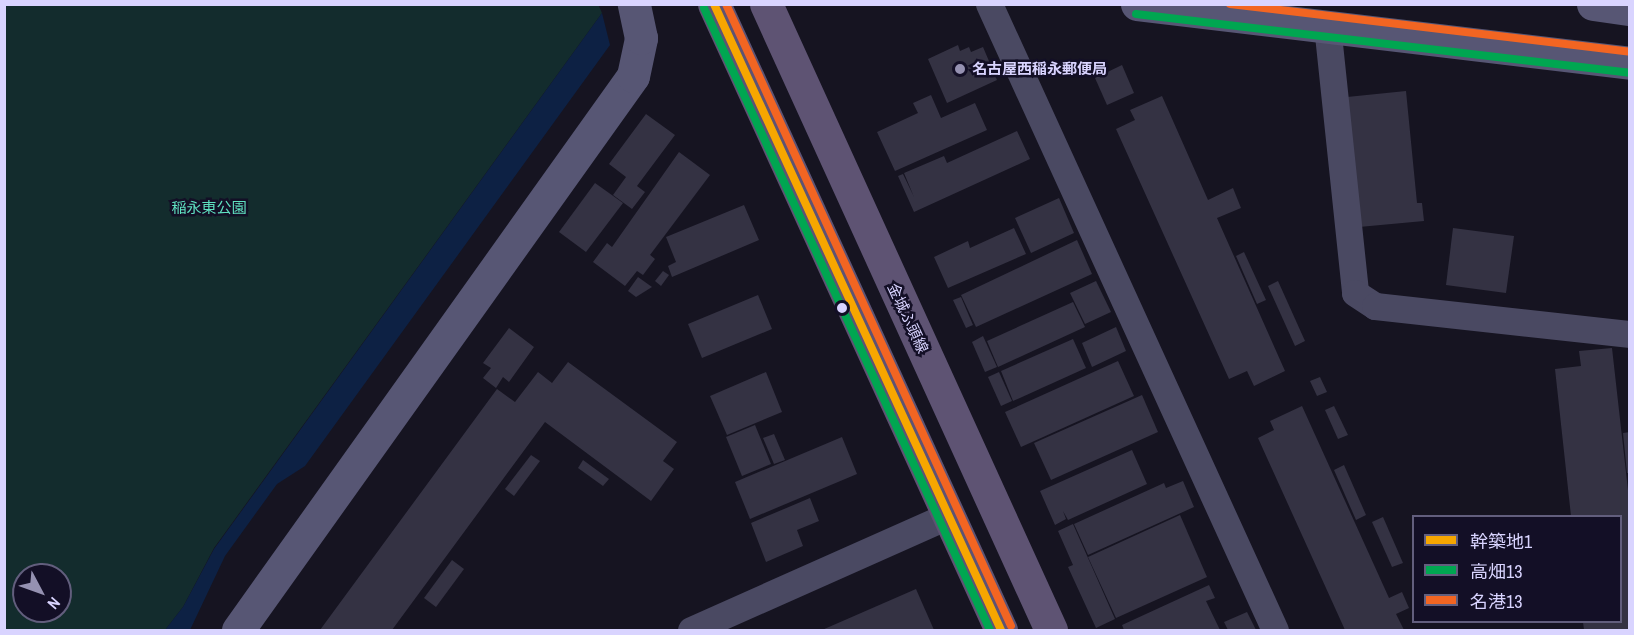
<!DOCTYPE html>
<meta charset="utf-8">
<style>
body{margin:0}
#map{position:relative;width:1634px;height:635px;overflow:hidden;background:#161421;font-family:"Archivo Narrow","Noto Sans JP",sans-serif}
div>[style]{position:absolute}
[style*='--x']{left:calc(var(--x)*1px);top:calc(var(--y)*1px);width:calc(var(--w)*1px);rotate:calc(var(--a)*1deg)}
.green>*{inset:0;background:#132c2d}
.water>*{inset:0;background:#0d2144}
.building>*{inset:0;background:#343243}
.street>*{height:27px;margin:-13.5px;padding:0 13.5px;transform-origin:13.5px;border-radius:13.5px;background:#4a4962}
.secondary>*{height:33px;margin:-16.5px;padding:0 16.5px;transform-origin:16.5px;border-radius:16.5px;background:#575674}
.primary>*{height:33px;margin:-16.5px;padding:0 16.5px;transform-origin:16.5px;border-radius:16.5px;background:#5e5373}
.bus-1>*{height:8px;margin:-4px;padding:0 4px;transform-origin:4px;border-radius:4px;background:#f7a600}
.bus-2>*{height:8px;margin:-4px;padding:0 4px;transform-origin:4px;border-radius:4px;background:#00a651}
.bus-3>*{height:8px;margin:-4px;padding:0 4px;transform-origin:4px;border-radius:4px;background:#f26522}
.dots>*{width:16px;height:16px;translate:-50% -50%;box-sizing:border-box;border:3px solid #130f26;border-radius:50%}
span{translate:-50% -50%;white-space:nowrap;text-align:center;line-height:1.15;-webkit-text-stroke:5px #130f26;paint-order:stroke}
.poi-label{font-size:15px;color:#d9d4ff;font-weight:700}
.left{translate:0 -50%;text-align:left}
.park-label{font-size:15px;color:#5fe0c0}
.street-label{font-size:15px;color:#d9d4ff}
.frame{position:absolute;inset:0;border:6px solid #d9d4ff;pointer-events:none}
.legend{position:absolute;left:1412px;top:515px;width:210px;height:108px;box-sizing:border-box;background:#130f26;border:2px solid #625e7d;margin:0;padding:8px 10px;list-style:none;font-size:18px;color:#d9d4ff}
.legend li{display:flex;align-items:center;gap:12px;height:30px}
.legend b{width:30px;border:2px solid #625e7d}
.north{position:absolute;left:12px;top:563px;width:60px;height:60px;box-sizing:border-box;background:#130f26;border:2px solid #625e7d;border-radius:50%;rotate:131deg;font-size:16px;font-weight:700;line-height:24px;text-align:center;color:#d9d4ff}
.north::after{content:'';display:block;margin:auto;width:21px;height:27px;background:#9591b1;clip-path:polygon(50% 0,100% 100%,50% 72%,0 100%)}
</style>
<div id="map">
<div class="green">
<i style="clip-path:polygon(evenodd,598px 4px,602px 13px,214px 548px,183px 607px,165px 630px,5px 630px,4px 5px,598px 4px,24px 575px,60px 575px,60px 611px,24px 611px,24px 575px)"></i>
</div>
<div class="water">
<i style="clip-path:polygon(602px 13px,610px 45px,305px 466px,277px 484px,225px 556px,190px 630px,165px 630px,183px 607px,214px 549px)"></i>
</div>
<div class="building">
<i style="clip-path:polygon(958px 45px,960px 51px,969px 47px,971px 52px,983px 47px,997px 80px,947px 103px,928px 59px)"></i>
<i style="clip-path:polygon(1122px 65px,1134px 93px,1107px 105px,1095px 78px)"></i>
<i style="clip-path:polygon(1406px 91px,1417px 203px,1422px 203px,1424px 221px,1359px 227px,1347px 97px)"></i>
<i style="clip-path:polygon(931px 95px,941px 118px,975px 103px,987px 130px,895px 171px,877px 132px,918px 113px,913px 103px)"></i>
<i style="clip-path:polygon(1162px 96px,1208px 200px,1233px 188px,1241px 208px,1217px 218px,1285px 371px,1254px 386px,1247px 371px,1229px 379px,1116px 129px,1135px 120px,1130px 110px)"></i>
<i style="clip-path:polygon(646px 114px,675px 135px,637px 186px,645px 192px,632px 209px,613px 195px,626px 177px,609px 164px)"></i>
<i style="clip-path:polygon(1017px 131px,1030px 159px,914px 212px,898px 176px,903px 174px,914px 197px,904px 173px,944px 156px,947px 163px)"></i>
<i style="clip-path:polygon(679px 152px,710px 175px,650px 255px,643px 249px,655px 259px,643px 275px,637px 271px,625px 286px,593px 262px,607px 243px,612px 247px)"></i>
<i style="clip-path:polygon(595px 183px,623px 203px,586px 252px,559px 232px)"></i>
<i style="clip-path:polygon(1059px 198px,1074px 233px,1031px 253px,1015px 218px)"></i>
<i style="clip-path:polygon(744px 205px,759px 240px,672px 277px,668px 266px,676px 262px,666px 237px)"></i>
<i style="clip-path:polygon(1014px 228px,1026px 254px,948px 288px,934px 257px,968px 241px,970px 248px)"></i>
<i style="clip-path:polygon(1453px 228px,1514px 236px,1506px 293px,1446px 285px)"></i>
<i style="clip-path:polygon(1077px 240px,1092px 274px,976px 327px,961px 295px)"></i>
<i style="clip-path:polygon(1244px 252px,1266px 300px,1257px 304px,1236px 256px)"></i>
<i style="clip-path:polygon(663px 271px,669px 275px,661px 286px,655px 281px)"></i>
<i style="clip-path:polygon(638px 277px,652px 287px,636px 297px,628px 291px)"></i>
<i style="clip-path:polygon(1096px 281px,1111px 312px,1085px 324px,1070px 293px)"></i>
<i style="clip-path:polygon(1278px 281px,1305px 341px,1295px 346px,1268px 286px)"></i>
<i style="clip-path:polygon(758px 295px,772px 329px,702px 358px,688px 324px)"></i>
<i style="clip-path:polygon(961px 297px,973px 325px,966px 328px,953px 300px)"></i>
<i style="clip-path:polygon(1073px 302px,1085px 327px,998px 367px,987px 341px)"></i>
<i style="clip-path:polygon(1116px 327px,1126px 351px,1092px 367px,1082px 343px)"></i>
<i style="clip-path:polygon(509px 328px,534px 347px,509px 382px,503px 377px,496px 388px,483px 378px,491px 368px,483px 363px)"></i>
<i style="clip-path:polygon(983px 336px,997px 367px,985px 372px,972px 342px)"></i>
<i style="clip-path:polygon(1073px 339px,1086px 368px,1013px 401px,1001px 371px)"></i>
<i style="clip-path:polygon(1612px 348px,1630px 508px,1630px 630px,1584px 630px,1583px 622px,1620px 622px,1620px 516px,1571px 516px,1555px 369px,1581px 366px,1579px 351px)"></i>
<i style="clip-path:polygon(1118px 361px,1134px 396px,1021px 447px,1005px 412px)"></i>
<i style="clip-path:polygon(568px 362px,677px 442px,663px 461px,674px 469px,651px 501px,545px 422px,392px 630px,320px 630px,497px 389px,515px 402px,538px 372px,552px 383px)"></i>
<i style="clip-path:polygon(766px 372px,782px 412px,727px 435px,710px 396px)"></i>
<i style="clip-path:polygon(999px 372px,1012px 401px,1001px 406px,988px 377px)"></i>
<i style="clip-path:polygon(1320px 377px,1327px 392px,1317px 396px,1310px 381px)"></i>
<i style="clip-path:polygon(1142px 395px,1158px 432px,1051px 480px,1034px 443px)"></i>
<i style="clip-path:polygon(1302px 406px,1389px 598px,1402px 592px,1409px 608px,1396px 614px,1404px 630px,1345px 630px,1258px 438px,1274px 430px,1270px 421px)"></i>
<i style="clip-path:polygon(1334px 406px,1348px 435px,1338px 439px,1325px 410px)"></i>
<i style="clip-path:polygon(755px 425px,771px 464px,742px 476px,726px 437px)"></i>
<i style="clip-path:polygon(1630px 432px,1630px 473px,1627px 473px,1623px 433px)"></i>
<i style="clip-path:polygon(774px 434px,785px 460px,774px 464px,763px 438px)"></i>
<i style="clip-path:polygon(842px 437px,857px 474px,750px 519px,735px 482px)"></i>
<i style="clip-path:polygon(1132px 450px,1147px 484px,1068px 520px,1063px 511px,1066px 519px,1055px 525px,1040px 491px)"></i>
<i style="clip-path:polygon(531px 455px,540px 461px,514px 496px,505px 489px)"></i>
<i style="clip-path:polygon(583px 460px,609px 479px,603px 486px,578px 468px)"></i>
<i style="clip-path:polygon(1344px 465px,1366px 515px,1356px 520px,1334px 470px)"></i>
<i style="clip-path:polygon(1183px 481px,1194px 507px,1088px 555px,1074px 524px,1164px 483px,1166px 488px)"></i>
<i style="clip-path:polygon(810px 498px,819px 521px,797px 530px,803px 546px,766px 562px,751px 523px)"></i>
<i style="clip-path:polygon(1180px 515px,1207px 577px,1116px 618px,1088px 557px)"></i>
<i style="clip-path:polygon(1383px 517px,1403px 563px,1392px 567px,1372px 522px)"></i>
<i style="clip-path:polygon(1073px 524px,1115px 619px,1096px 628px,1068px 567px,1073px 565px,1058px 531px)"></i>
<i style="clip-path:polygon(452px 560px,464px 569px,436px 607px,424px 598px)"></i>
<i style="clip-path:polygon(1209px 585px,1215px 598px,1206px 601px,1220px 630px,1124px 630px,1122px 625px)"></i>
<i style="clip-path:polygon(916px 589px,934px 630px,822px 630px)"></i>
<i style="clip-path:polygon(1247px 612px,1256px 630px,1228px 630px,1224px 622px)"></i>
</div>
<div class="street">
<i style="--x:989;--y:4;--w:688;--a:65.45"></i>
<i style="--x:1327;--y:25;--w:269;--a:84"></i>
<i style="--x:1355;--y:293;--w:24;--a:33"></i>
<i style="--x:1375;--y:306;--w:257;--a:6.3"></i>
<i style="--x:691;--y:630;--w:282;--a:-24"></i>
</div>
<div class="secondary">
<i style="--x:1137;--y:4;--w:497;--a:6.8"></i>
<i style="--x:1593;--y:4;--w:37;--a:8"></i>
<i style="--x:238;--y:630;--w:680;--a:-54.51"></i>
<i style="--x:633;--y:76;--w:39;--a:-78"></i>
<i style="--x:641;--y:38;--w:35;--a:-102"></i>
</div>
<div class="primary">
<i style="--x:714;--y:4;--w:689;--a:65.37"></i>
<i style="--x:766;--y:4;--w:688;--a:65.52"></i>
</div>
<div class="bus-1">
<i style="--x:714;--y:4;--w:689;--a:65.37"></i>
</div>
<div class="bus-2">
<i style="--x:704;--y:8;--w:685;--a:65.31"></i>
<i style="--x:1136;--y:14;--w:497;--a:6.8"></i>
</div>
<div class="bus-3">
<i style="--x:726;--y:4;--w:684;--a:65.38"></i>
<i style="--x:1230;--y:4;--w:403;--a:6.8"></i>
</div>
<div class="dots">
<i style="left:960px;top:69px;background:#9591b1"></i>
<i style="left:842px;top:308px;background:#d9d4ff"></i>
</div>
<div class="poi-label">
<span class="left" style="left:972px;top:69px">名古屋西稲永郵便局</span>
</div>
<div class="park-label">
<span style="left:209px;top:208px">稲永東公園</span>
</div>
<div class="street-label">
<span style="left:908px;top:318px;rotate:65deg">金城ふ頭線</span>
</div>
<div class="frame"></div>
<ul class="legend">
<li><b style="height:8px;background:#f7a600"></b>幹築地1</li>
<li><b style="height:8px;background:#00a651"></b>高畑13</li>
<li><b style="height:8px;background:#f26522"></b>名港13</li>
</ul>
<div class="north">N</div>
</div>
